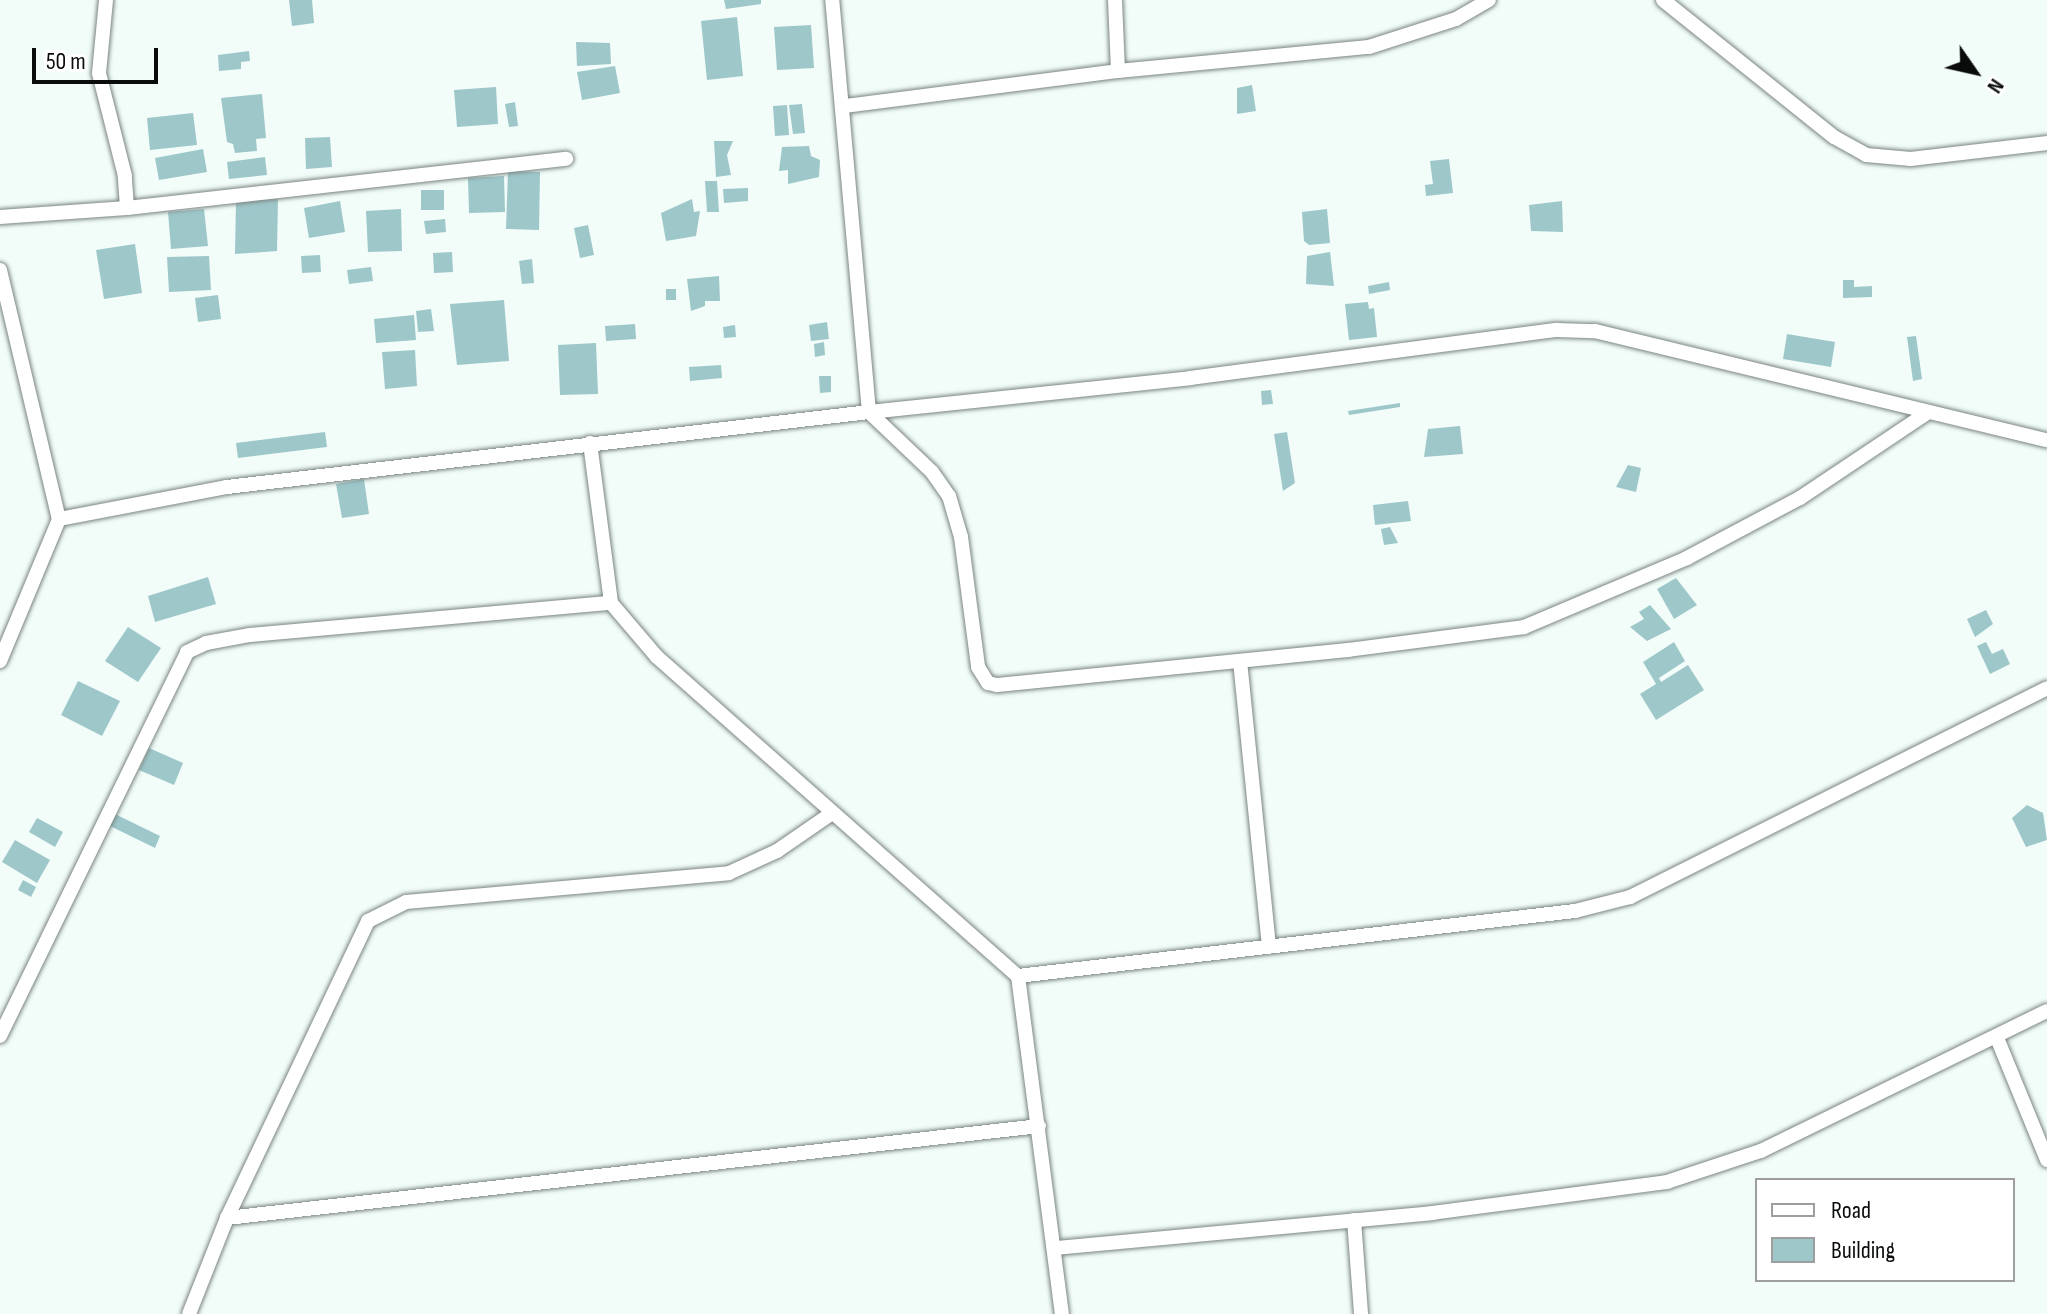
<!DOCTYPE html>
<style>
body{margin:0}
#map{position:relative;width:2047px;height:1314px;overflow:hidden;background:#f2fdf9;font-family:"Sofia Sans Condensed",sans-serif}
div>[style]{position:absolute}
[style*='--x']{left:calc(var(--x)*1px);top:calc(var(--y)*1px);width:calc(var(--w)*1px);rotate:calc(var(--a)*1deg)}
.building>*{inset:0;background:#9ec7ca}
.roads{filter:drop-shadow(0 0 2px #7a8480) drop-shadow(0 0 2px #7a8480)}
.street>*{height:14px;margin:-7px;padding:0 7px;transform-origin:7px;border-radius:7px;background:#fff}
span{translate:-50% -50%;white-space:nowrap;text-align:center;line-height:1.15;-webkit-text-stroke:6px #fff;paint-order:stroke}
.legend{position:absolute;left:1755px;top:1178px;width:260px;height:104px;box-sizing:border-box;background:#fff;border:2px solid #9d9e9d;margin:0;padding:10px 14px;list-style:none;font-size:24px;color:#090c0b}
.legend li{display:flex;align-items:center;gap:16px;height:40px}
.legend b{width:40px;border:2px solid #9d9e9d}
.north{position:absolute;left:1935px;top:32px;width:80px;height:80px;-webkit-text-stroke:6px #fff;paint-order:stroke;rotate:124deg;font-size:22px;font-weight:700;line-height:32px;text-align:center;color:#090c0b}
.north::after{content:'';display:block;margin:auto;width:28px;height:36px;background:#090c0b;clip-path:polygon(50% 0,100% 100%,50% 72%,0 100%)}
.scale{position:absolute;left:32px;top:48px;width:126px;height:36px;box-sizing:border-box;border:4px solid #090c0b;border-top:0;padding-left:10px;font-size:24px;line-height:28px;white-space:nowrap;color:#090c0b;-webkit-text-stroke:6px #fff;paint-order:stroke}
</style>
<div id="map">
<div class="building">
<i style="clip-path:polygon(289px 0,312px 0,314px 23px,292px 26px)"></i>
<i style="clip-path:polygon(724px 0,761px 0,761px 4px,726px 9px)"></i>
<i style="clip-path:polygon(737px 17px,743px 76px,707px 80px,701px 21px)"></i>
<i style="clip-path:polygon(811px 25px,814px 68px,777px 70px,774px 27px)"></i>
<i style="clip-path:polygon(576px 42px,610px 43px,611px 64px,577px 66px)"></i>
<i style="clip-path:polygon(249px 51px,250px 61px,241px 62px,241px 69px,219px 71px,218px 55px)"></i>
<i style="clip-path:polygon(615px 66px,620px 93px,582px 100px,577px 72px)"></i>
<i style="clip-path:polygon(1252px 85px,1256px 111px,1237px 114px,1237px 88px)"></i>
<i style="clip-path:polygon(496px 87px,498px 124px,457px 127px,454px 90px)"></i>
<i style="clip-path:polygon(262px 94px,266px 138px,256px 139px,257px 151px,235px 153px,233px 144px,227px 142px,221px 98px)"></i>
<i style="clip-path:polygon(515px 102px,518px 126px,509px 127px,505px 104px)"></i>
<i style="clip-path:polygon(802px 104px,805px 133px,793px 134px,789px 105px)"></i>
<i style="clip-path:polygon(787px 105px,789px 135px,775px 136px,773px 106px)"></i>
<i style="clip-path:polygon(193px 113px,197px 145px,150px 150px,147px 118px)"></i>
<i style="clip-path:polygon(330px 137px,332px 167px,306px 169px,305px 138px)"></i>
<i style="clip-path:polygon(714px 141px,733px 141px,727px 155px,731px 175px,716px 177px)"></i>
<i style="clip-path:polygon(809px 146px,811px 156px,820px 160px,819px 177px,788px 184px,788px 170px,779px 171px,782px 147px)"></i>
<i style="clip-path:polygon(203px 149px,207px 172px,159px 180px,155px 158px)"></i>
<i style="clip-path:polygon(265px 157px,267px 175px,229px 179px,227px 162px)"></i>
<i style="clip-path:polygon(1449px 159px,1453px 193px,1426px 196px,1425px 185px,1433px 184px,1430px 161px)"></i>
<i style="clip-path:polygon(508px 171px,540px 172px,539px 230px,506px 229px)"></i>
<i style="clip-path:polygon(504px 176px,505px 212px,469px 213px,468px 178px)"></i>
<i style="clip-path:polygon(705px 181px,717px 181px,719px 212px,707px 212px)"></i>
<i style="clip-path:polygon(748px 188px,748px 201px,724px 203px,723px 189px)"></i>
<i style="clip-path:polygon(421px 190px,444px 190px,444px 210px,421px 210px)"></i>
<i style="clip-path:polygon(278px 199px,277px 251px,235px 254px,236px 201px)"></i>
<i style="clip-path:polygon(692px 199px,694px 212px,700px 211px,696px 236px,666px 241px,661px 213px)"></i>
<i style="clip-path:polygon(340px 201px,345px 232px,309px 238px,304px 208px)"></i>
<i style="clip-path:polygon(1562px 201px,1563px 232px,1531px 231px,1529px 205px)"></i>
<i style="clip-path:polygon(204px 209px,208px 246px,171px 249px,168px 212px)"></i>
<i style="clip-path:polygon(401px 209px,402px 251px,368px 252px,366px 211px)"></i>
<i style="clip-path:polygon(1327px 209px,1330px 243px,1309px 245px,1304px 241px,1302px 212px)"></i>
<i style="clip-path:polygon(445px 219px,446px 232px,426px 234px,424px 221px)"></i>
<i style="clip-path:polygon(588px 225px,594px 255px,580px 258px,574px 228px)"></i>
<i style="clip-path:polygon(135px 244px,142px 293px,104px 299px,96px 250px)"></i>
<i style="clip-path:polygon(452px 252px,453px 272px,434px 273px,433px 253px)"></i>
<i style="clip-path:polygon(1330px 252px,1334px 286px,1306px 284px,1307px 256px)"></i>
<i style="clip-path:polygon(320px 255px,321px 272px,302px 273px,301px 256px)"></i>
<i style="clip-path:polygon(209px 256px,211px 290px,169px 292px,167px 257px)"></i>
<i style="clip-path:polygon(532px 259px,534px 283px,522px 284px,519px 261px)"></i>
<i style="clip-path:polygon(371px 267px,373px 281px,349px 284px,347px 270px)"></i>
<i style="clip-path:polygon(719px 276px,720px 301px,705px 301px,705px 306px,691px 311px,687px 279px)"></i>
<i style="clip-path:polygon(1843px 280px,1854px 280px,1854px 287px,1872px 286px,1872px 297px,1843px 298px)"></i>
<i style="clip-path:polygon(1389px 282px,1390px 290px,1369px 294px,1368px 286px)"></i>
<i style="clip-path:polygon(666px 289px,676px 289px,676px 300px,666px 300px)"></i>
<i style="clip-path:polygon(218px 295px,221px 319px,198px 322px,195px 298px)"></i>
<i style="clip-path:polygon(504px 300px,509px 361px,457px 365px,450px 304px)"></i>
<i style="clip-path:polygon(1368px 302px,1369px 309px,1374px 308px,1377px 337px,1349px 340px,1345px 304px)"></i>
<i style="clip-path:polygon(431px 309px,434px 331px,418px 332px,416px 311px)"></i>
<i style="clip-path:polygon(414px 315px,416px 340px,376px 343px,374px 319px)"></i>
<i style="clip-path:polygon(827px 322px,829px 339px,811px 341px,809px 325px)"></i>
<i style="clip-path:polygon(635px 324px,636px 339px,606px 341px,605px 326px)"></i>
<i style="clip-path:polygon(735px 325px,736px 337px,724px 338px,723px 327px)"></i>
<i style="clip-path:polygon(1787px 334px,1835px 342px,1831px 367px,1783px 359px)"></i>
<i style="clip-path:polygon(1916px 336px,1922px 379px,1913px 381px,1907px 337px)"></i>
<i style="clip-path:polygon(824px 342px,825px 355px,815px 357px,814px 344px)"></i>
<i style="clip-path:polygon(596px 343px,598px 394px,560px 395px,558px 345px)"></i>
<i style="clip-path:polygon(415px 350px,417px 386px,385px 389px,382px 352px)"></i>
<i style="clip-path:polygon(721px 365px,722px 378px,690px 381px,689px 367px)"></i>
<i style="clip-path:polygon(819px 376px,831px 376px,831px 392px,820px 393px)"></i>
<i style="clip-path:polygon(1271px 390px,1273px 404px,1262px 405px,1261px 391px)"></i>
<i style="clip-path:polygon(1400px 403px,1400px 407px,1349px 415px,1348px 411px)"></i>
<i style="clip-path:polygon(1460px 426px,1463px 454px,1424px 457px,1428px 429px)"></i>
<i style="clip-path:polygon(325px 432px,327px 447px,238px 458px,236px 443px)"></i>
<i style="clip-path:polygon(1287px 432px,1295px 483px,1283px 491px,1274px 434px)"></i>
<i style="clip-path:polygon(1628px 465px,1641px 468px,1636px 492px,1616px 487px)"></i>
<i style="clip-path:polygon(364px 479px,369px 514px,342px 518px,336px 484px)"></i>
<i style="clip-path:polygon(1408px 501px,1411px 521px,1375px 525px,1373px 505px)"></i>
<i style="clip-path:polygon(1390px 527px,1398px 543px,1384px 545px,1381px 529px)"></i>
<i style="clip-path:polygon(208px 577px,216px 604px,155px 622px,148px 596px)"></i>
<i style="clip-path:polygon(1676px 578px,1697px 605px,1674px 619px,1657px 589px)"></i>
<i style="clip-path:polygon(1650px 605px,1671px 629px,1647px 641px,1630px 627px,1644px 619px,1639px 612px)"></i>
<i style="clip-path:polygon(1986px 610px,1993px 624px,1975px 637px,1967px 619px)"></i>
<i style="clip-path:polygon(128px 627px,161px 648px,138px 682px,105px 661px)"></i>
<i style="clip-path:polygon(1674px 642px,1685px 661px,1659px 678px,1661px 682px,1688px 665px,1704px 690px,1656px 720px,1640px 694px,1656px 684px,1643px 662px)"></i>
<i style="clip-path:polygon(1986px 642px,1992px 654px,2003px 649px,2010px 664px,1990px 674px,1977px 646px)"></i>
<i style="clip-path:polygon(78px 681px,120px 701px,102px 736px,61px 715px)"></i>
<i style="clip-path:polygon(149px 748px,183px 763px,174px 785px,139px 770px)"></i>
<i style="clip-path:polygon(2027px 805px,2043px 813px,2047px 840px,2026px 847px,2012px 818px)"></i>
<i style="clip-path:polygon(113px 813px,160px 836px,155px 848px,108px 825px)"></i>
<i style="clip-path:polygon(37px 818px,63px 832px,55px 847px,29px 832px)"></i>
<i style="clip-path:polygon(15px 840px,50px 860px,37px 883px,2px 862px)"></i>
<i style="clip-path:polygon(23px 880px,36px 887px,31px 897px,18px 890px)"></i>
</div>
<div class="roads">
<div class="street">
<i style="--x:1115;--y:0;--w:71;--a:87.6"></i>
<i style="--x:1663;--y:0;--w:219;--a:38.7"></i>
<i style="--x:1834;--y:137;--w:37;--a:29"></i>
<i style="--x:1866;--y:155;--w:45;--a:5.1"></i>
<i style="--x:1911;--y:159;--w:137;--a:-6.7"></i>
<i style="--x:845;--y:106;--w:275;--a:-7.3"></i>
<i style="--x:1118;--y:71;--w:252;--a:-5.5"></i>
<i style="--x:1369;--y:47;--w:91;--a:-17.8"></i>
<i style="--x:1456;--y:19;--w:38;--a:-30"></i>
<i style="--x:127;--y:208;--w:442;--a:-6.4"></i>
<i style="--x:0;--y:217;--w:127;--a:-4.1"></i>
<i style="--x:127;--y:208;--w:32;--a:-94"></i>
<i style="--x:125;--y:176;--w:106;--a:-104.2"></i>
<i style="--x:99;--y:73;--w:73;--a:-84.5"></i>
<i style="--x:0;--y:270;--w:256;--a:76.7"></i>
<i style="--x:869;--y:412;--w:87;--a:43.6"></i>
<i style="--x:932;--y:472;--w:29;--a:55"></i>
<i style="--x:949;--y:496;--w:43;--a:73.7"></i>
<i style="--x:961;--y:537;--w:131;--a:82.5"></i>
<i style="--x:978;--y:667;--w:19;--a:58"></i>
<i style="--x:988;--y:683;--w:9;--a:13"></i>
<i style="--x:997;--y:685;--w:353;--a:-5.7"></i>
<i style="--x:1348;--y:650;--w:177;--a:-7.4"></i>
<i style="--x:1524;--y:627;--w:177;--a:-22.9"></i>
<i style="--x:1687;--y:558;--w:128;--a:-28"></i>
<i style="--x:1800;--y:498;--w:153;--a:-33.8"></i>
<i style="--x:869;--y:412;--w:323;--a:-6"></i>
<i style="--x:1190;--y:378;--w:370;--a:-7.5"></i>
<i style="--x:1557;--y:330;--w:38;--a:2"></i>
<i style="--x:1595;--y:331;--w:465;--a:13.6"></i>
<i style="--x:590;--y:443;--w:161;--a:82.5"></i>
<i style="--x:611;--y:603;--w:71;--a:49.6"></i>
<i style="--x:657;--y:657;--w:482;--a:41.5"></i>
<i style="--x:1018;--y:976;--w:341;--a:82.6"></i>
<i style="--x:0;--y:661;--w:154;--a:-67.4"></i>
<i style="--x:59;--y:519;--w:171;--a:-10.8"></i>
<i style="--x:227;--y:487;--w:646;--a:-6.66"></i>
<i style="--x:869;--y:412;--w:414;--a:-95.1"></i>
<i style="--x:1240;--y:661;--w:287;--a:84.2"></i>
<i style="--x:1018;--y:976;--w:561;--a:-6.66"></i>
<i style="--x:1575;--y:911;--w:57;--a:-14.3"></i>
<i style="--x:1630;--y:897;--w:466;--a:-26.6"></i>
<i style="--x:0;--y:1036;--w:427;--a:-64"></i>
<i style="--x:187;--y:652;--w:21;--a:-25"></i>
<i style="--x:206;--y:643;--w:45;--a:-10.3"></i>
<i style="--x:250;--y:635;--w:362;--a:-5.1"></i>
<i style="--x:1997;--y:1038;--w:132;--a:67.7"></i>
<i style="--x:227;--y:1218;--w:817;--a:-6.46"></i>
<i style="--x:1354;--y:1220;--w:94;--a:85.7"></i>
<i style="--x:1056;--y:1248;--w:378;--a:-5.3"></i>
<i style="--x:1432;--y:1213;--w:237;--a:-7.5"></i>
<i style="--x:1667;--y:1182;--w:99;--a:-18.3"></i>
<i style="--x:1761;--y:1151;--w:318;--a:-26.1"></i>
<i style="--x:189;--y:1314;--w:103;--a:-68.4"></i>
<i style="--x:227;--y:1218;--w:329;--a:-64.6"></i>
<i style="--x:368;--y:921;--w:42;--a:-26.6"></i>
<i style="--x:406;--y:902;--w:324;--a:-5.1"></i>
<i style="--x:729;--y:873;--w:53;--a:-24.6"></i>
<i style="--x:777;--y:851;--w:67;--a:-34.6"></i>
</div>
</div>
<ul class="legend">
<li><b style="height:10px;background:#fff"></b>Road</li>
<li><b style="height:22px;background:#9ec7ca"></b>Building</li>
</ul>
<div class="north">N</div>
<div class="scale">50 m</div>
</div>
